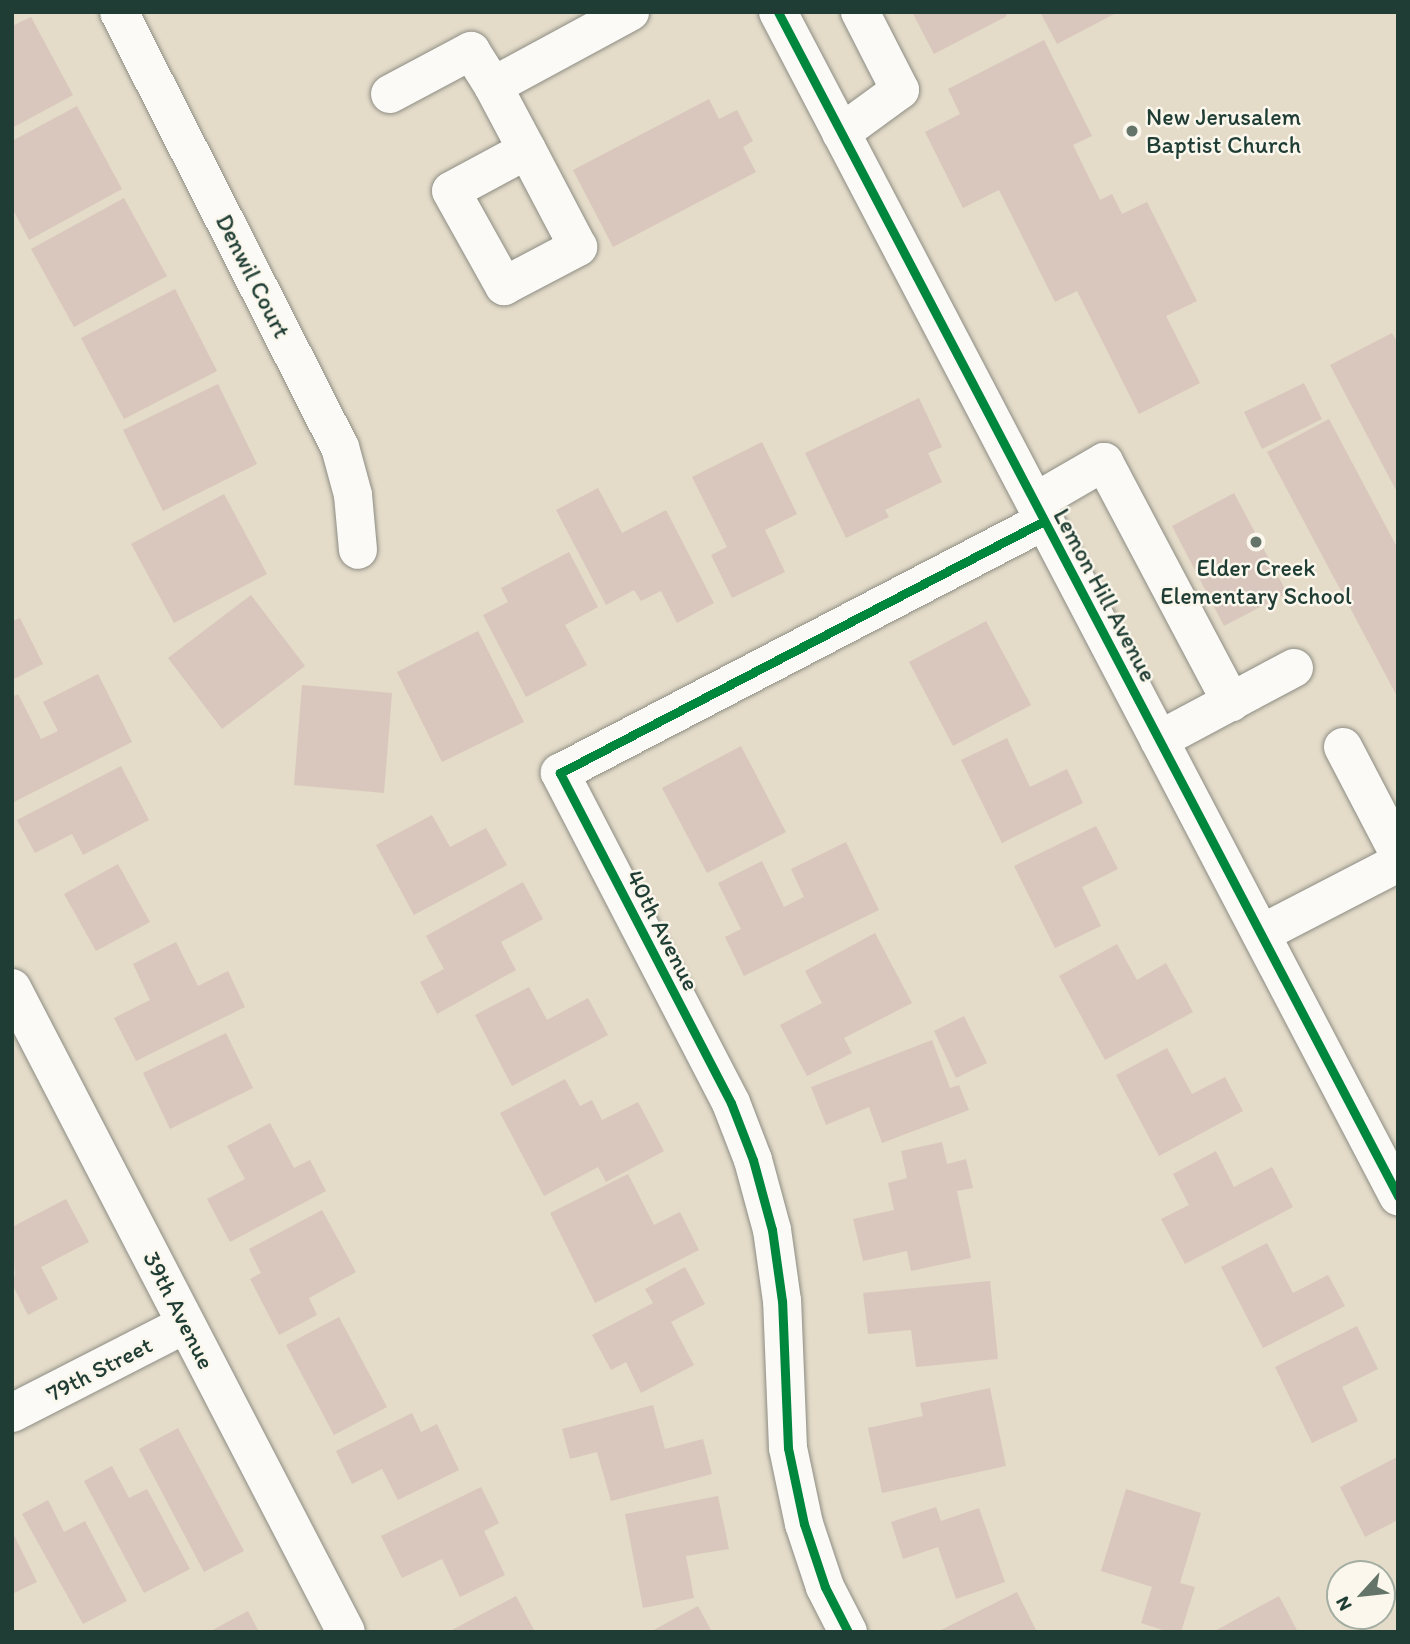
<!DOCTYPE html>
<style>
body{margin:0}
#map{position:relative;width:1410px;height:1644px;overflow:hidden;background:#e4dbc9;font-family:Itim,sans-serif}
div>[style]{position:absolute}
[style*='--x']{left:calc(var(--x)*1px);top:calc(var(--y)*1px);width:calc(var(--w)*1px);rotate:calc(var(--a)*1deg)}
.building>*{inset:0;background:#d9c7bd}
.roads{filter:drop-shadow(0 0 2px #8d8d83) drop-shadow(0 0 2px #8d8d83)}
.minor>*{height:38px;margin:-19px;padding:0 19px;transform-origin:19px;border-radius:19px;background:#fbfaf7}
.cycleway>*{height:9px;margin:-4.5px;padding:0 4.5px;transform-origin:4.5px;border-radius:4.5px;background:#00873e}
.dots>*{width:19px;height:19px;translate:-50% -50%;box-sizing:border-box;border:4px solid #fbf7ec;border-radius:50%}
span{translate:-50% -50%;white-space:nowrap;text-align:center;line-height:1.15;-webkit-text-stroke:5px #fbf7ec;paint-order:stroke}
.poi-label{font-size:24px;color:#1f3d34}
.left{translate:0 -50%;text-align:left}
.street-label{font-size:24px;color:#1f3d34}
.frame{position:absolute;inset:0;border:14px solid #1f3d34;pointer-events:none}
.north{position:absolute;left:1326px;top:1560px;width:70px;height:70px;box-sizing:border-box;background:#fbf7ec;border:2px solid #a3ada2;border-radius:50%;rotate:243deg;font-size:19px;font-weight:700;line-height:28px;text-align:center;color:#1f3d34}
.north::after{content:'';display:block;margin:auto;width:24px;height:32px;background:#647468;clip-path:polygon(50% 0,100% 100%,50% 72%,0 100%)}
</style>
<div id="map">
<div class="building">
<i style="clip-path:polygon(912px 12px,1005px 12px,1007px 16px,934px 54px)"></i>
<i style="clip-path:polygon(1040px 12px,1118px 12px,1057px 44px)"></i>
<i style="clip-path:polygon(31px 17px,73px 95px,12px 128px,12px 26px)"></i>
<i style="clip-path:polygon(1044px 40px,1092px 136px,1073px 145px,1100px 200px,1112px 194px,1122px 214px,1147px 202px,1197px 301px,1166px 316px,1200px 383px,1139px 414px,1077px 291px,1055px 302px,999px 190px,963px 208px,925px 132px,960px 114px,948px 89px)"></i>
<i style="clip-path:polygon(709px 99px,719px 119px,737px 110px,753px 141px,743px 147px,756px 172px,613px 247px,573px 170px)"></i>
<i style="clip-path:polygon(77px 106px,122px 189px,29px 240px,12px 208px,12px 141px)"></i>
<i style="clip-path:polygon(124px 198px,167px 276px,74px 327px,31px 249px)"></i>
<i style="clip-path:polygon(175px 289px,217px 371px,124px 419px,81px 338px)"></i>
<i style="clip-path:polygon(1392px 333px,1398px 343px,1398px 494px,1330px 365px)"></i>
<i style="clip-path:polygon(1304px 383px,1322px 419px,1262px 449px,1244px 412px)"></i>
<i style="clip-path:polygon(218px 384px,257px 464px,163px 511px,123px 430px)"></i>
<i style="clip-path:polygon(919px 398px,942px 447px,928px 453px,942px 482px,885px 510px,889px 517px,846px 538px,805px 453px)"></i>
<i style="clip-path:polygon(1329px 419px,1398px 549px,1398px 698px,1267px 452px)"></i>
<i style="clip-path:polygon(762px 442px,797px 514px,765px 530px,785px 572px,732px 598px,711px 555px,727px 547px,692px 477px)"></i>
<i style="clip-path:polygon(598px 488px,622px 533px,666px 510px,714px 603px,677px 623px,661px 591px,641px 601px,634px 590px,606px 605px,556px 510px)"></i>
<i style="clip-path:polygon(1234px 493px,1287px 593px,1224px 626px,1172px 526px)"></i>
<i style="clip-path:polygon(224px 494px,267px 574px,174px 623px,131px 544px)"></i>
<i style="clip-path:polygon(569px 552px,598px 607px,565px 625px,587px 665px,526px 697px,483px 615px,508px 602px,501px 588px)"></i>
<i style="clip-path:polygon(251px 595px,305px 666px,222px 729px,168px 658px)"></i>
<i style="clip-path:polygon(20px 618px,43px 664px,12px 680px,12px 621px)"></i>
<i style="clip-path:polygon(986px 621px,1031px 705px,953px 746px,909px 662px)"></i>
<i style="clip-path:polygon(478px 631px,524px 722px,442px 762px,397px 672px)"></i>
<i style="clip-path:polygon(98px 674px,132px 742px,12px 803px,12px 697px,18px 694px,41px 739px,58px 731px,43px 702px)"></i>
<i style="clip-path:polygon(302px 685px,392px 693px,384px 793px,294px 785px)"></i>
<i style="clip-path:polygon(1007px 738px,1030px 787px,1067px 769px,1083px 803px,1002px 843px,961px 760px)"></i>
<i style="clip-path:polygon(741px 746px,786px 832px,707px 873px,662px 788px)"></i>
<i style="clip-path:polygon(121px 766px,149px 820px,83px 855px,72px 834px,35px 853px,17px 820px)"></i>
<i style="clip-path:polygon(432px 815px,450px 847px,486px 828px,507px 865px,414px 915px,376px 845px)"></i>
<i style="clip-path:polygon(1096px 826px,1118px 869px,1082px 887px,1101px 926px,1055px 948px,1014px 866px)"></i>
<i style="clip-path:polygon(846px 842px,879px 910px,744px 976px,725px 937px,741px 929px,718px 883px,762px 861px,784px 907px,804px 897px,791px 869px)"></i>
<i style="clip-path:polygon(118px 864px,150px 922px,96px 951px,64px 894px)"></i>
<i style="clip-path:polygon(523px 882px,543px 919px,501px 942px,516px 970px,437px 1014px,420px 982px,444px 969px,426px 936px)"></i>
<i style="clip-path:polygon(875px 933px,912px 1003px,844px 1038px,852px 1053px,807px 1076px,780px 1025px,822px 1003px,805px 971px)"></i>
<i style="clip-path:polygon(176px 942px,198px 986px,228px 971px,245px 1007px,136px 1061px,114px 1018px,150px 1000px,133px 964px)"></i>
<i style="clip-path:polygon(1117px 944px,1137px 980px,1166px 963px,1193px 1012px,1105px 1060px,1059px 976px)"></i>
<i style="clip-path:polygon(529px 987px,547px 1020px,588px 998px,608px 1035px,512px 1086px,475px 1015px)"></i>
<i style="clip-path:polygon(964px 1016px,987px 1063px,956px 1078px,934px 1031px)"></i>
<i style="clip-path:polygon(226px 1033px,253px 1088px,170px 1129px,143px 1073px)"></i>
<i style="clip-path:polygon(932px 1040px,950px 1088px,959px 1085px,969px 1110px,882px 1143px,869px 1107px,826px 1125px,811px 1087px)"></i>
<i style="clip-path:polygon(1167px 1048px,1192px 1094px,1225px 1077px,1243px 1111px,1159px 1156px,1116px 1075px)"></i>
<i style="clip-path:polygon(565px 1079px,580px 1106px,592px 1100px,602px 1120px,638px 1102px,664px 1151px,606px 1182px,598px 1167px,544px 1196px,500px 1113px)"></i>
<i style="clip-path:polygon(270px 1123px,294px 1168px,310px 1160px,326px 1191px,230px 1242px,207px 1199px,245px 1179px,227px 1146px)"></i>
<i style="clip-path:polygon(942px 1142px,947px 1164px,966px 1159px,973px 1188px,957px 1191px,971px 1258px,911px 1271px,907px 1251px,863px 1261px,853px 1219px,894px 1210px,888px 1183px,907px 1178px,901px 1151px)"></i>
<i style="clip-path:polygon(1216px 1151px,1234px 1187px,1272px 1167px,1293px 1207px,1185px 1264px,1161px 1219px,1189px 1205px,1173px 1174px)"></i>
<i style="clip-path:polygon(628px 1174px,654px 1225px,680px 1212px,699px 1250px,595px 1303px,550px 1213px)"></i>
<i style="clip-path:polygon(66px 1199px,89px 1242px,41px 1267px,58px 1299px,28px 1315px,12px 1284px,15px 1275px,12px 1227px)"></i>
<i style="clip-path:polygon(322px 1210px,356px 1272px,309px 1298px,317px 1315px,279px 1335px,250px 1279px,261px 1273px,249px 1249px)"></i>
<i style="clip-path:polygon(1267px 1243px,1293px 1293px,1328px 1275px,1345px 1306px,1263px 1348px,1221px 1267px)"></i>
<i style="clip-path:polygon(685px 1267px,705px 1304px,671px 1322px,694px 1365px,641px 1393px,626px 1362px,611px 1370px,592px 1335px,653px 1303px,645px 1289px)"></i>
<i style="clip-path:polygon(990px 1281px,998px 1359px,916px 1367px,911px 1330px,868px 1334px,863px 1293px)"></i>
<i style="clip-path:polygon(339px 1317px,387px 1407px,334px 1435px,286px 1345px)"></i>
<i style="clip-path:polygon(1357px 1326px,1378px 1369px,1342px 1387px,1358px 1421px,1312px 1443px,1275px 1367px)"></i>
<i style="clip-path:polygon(990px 1388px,1006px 1466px,882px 1493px,868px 1428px,923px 1416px,920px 1403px)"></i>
<i style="clip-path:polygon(653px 1405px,665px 1449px,703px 1439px,712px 1474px,611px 1501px,597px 1452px,570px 1459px,562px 1429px)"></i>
<i style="clip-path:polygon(412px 1413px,421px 1432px,437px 1424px,459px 1470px,398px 1500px,382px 1469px,352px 1484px,336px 1451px)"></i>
<i style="clip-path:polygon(178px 1428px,244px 1551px,204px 1572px,139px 1449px)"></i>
<i style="clip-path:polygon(1397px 1457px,1398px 1520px,1365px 1537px,1340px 1487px)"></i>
<i style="clip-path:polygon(112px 1466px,129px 1498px,147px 1489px,190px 1569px,144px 1593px,84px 1481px)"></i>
<i style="clip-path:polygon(481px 1487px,499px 1523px,484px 1531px,505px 1575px,460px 1597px,442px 1559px,402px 1578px,381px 1536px)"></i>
<i style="clip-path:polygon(1126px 1489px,1201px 1513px,1180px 1583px,1195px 1587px,1181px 1632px,1169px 1632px,1141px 1623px,1152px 1587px,1101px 1571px)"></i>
<i style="clip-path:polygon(718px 1496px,729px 1549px,686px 1556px,694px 1598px,643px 1608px,625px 1514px)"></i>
<i style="clip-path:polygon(48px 1500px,64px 1532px,85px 1521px,127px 1601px,83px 1624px,22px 1514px)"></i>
<i style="clip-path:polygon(936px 1507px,941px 1521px,979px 1508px,1005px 1582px,956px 1599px,938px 1547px,903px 1559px,891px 1522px)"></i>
<i style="clip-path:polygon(12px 1531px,37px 1582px,12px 1594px)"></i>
<i style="clip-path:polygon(1017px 1592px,1037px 1632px,937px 1632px)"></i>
<i style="clip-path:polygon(516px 1596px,535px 1632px,448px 1632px)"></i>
<i style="clip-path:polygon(1279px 1596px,1298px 1632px,1213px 1632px)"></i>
<i style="clip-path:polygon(698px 1606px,712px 1632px,650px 1632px)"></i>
<i style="clip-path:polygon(248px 1611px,259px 1632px,209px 1632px)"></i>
</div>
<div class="roads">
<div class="minor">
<i style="--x:119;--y:12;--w:488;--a:63.1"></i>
<i style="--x:340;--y:447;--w:50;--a:74.8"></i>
<i style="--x:353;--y:495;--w:55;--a:84.8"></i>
<i style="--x:778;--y:12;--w:1337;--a:62.36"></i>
<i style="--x:390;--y:94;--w:92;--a:-28"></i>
<i style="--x:471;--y:51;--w:41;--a:57.8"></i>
<i style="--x:841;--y:133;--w:73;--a:-36.1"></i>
<i style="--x:900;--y:90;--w:88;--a:-117.1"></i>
<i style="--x:527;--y:150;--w:86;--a:151.7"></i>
<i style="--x:451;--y:191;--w:109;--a:60.8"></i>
<i style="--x:504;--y:286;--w:84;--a:-27.8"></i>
<i style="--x:578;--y:247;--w:110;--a:-117.7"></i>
<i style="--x:527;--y:150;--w:72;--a:-118"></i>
<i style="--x:493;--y:86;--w:156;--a:-28.4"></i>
<i style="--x:1035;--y:502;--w:80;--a:-30.1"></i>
<i style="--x:1104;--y:462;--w:272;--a:62.1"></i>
<i style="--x:1159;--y:740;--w:153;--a:-28.1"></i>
<i style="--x:1343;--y:747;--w:119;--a:62.4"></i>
<i style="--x:1261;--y:934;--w:154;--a:-27.4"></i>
<i style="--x:12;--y:988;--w:725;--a:62.59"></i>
<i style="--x:12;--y:1413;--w:195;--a:-27.1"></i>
<i style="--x:848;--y:1632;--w:51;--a:-117.1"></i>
<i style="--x:825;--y:1587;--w:66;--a:-108.4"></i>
<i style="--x:804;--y:1524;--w:78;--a:-101.9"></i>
<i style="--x:788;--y:1448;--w:147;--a:-92.3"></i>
<i style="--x:782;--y:1301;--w:72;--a:-98"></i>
<i style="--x:772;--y:1230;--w:73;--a:-105.2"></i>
<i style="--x:753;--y:1160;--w:61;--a:-111.1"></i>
<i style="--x:731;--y:1103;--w:372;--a:-117.4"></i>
<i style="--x:560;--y:773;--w:546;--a:-27.5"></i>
</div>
</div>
<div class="cycleway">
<i style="--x:778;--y:12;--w:1337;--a:62.36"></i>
<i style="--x:848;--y:1632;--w:51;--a:-117.1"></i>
<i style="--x:825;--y:1587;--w:66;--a:-108.4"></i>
<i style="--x:804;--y:1524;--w:78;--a:-101.9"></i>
<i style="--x:788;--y:1448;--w:147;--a:-92.3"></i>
<i style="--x:782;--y:1301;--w:72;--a:-98"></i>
<i style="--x:772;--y:1230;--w:73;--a:-105.2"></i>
<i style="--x:753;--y:1160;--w:61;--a:-111.1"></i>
<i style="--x:731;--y:1103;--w:372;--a:-117.4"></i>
<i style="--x:560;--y:773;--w:546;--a:-27.5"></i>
</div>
<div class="dots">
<i style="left:1132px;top:131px;background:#647468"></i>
<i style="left:1256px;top:542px;background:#647468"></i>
</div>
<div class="poi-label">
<span class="left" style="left:1146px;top:131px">New Jerusalem<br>Baptist Church</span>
<span style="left:1256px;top:582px">Elder Creek<br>Elementary School</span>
</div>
<div class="street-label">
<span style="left:253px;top:276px;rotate:63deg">Denwil Court</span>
<span style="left:1105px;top:595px;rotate:62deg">Lemon Hill Avenue</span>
<span style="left:663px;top:930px;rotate:63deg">40th Avenue</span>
<span style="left:179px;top:1310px;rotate:63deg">39th Avenue</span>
<span style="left:99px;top:1369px;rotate:-27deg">79th Street</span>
</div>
<div class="frame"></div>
<div class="north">N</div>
</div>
